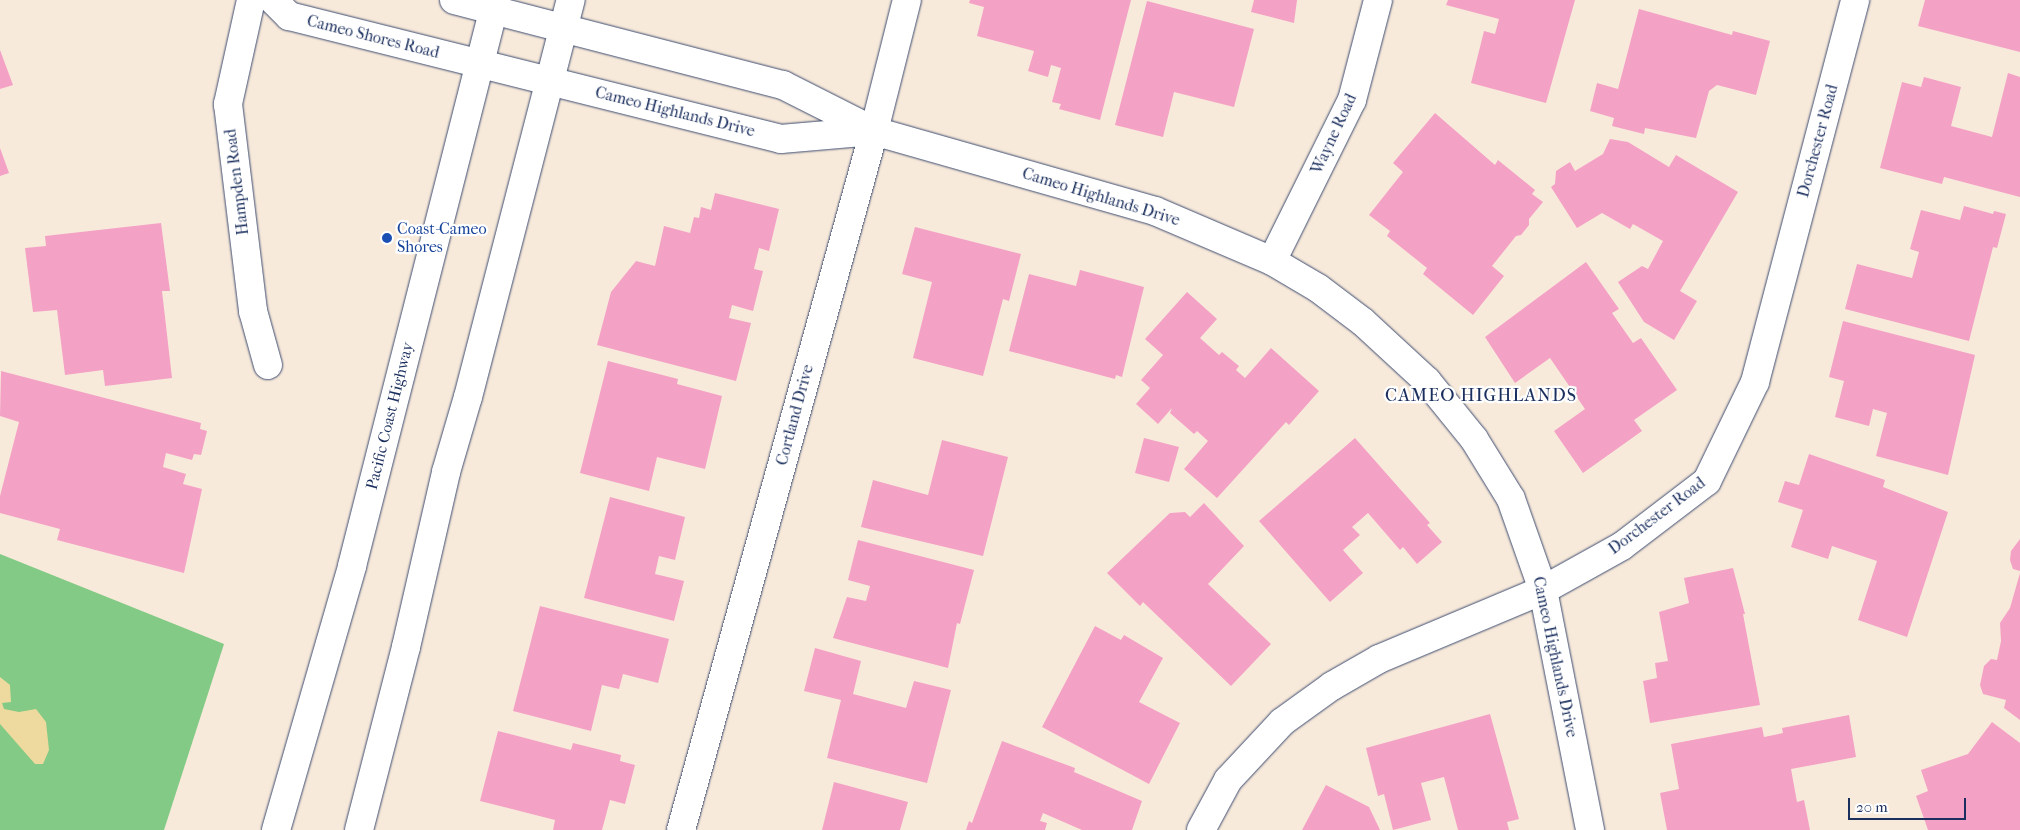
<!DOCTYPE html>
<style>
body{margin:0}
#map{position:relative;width:2020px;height:830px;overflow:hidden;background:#f8eada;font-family:"IM FELL French Canon",serif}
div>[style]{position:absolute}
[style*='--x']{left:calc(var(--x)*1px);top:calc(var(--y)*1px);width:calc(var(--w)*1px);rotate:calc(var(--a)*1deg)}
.green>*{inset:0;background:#82ca85}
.sand>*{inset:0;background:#eeda9e}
.building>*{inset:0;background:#f4a1c6}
.roads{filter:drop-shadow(0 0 1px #3c4b71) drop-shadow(0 0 1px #3c4b71)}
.minor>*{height:28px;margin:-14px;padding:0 14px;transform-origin:14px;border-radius:14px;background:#fff}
.trunk>*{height:28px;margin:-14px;padding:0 14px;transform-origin:14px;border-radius:14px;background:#fff}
.dots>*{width:14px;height:14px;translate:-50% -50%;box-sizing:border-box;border:2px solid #fff;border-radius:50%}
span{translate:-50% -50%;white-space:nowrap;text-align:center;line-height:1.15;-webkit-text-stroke:4.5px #fff;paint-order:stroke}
.street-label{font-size:16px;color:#1b2f5e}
.transit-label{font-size:16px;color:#164399}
.left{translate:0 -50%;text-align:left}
.neighbourhood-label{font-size:18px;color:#1b2f5e;letter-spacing:1px}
.scale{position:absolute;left:1848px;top:798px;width:118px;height:22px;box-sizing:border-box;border:2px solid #1b2f5e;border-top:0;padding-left:6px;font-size:15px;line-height:18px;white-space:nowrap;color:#1b2f5e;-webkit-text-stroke:4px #fff;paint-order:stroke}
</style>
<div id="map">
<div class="green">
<i style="clip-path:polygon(0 554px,224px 644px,164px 830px,0 830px)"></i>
</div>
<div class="sand">
<i style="clip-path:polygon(0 677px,10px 685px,11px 702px,2px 703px,4px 709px,19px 712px,36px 709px,46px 722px,49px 750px,43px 764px,35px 764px,0 724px)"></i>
</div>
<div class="building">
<i style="clip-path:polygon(970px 0,1131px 0,1100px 120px,1059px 109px,1061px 104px,1052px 102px,1061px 68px,1051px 65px,1048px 77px,1028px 71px,1034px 51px,977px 36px,984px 7px,969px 3px)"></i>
<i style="clip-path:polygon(1254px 0,1297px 0,1294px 23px,1251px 12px)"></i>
<i style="clip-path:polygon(1448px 0,1575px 0,1546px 103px,1471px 83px,1484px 31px,1495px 34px,1499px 19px,1446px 5px)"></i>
<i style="clip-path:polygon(1925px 0,2020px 0,2020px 52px,1918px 26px)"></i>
<i style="clip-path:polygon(1147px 1px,1254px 29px,1234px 107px,1174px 92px,1163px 137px,1115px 125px)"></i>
<i style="clip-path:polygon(1639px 9px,1732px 35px,1733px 31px,1770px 41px,1756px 95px,1717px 85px,1709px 91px,1696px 138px,1645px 128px,1644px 134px,1612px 126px,1614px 118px,1590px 111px,1597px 83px,1618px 89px)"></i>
<i style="clip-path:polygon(0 50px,13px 85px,0 89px)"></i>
<i style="clip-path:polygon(2008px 73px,2020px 77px,2020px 197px,1944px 177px,1942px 184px,1880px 168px,1902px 82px,1921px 87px,1924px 77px,1961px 87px,1951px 126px,1992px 137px)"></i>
<i style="clip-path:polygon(1435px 113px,1495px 165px,1498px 160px,1535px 190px,1532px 194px,1543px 202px,1529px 219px,1529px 225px,1521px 235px,1516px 236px,1492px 266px,1504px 276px,1473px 315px,1423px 274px,1427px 268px,1387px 236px,1390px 231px,1369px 215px,1403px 172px,1393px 163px)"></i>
<i style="clip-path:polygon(1610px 139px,1628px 142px,1669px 167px,1676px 155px,1738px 192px,1680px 291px,1697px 301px,1674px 340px,1644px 322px,1618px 282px,1642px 266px,1648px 269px,1663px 241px,1633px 224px,1630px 229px,1602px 213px,1577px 228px,1551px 187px,1555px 184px,1556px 171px,1570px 162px,1575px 171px,1603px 154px)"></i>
<i style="clip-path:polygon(0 148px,9px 173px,0 176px)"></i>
<i style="clip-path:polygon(715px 193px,779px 209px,769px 251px,759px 248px,754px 269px,763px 271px,753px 311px,732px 305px,729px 318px,751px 323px,736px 381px,597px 345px,611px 292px,636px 261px,655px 266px,664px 226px,690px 233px,694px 217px,699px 218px,701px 207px,711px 210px)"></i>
<i style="clip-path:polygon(1964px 206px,1993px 214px,1994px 211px,2006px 214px,1997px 248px,1993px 247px,1969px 341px,1845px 309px,1857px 264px,1912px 278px,1919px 252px,1910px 249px,1921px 210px,1960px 220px)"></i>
<i style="clip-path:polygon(161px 223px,170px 291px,162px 291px,172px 378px,105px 386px,103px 370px,65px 375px,57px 310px,33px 312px,25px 248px,46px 246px,45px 236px)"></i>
<i style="clip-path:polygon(915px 227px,1021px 254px,1009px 301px,1003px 299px,983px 376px,913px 358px,932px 282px,902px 274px)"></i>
<i style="clip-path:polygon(1586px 262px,1619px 309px,1612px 313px,1633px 343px,1641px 338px,1677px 390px,1634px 420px,1642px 431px,1583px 473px,1554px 431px,1585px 409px,1550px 358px,1515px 383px,1485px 337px)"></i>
<i style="clip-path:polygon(1080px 270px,1144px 287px,1122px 377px,1116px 375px,1115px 379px,1009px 351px,1029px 274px,1076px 286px)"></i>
<i style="clip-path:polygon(1187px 292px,1217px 319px,1200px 338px,1219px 355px,1222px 352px,1239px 366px,1236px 370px,1245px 378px,1271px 348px,1319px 391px,1289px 425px,1286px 422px,1217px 498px,1184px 469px,1208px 441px,1197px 431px,1194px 434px,1170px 413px,1172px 408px,1158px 424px,1136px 404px,1150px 388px,1141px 380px,1163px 355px,1145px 339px)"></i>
<i style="clip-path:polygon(1843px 321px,1975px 355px,1948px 475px,1876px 456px,1887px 413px,1873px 409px,1869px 426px,1835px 417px,1844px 381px,1829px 377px)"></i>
<i style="clip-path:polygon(608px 361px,678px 379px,677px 384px,722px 396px,705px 469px,657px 457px,649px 491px,580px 473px)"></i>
<i style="clip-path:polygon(1px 371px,201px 423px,200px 429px,207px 431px,201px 455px,194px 454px,192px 460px,166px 453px,163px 467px,186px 474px,183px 484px,202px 489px,184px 573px,57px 540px,60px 529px,0 513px,0 496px,19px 422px,0 416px)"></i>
<i style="clip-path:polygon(1144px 438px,1179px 447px,1169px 482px,1135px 473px)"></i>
<i style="clip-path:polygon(1355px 438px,1430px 523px,1427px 525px,1442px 542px,1417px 564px,1403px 547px,1400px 550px,1368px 513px,1352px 527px,1360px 535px,1343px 550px,1363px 573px,1330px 602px,1259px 521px)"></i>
<i style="clip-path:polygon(942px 440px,1008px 457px,983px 556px,861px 527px,873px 480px,928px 495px)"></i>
<i style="clip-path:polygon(1809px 454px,1885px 480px,1883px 487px,1948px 512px,1907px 637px,1858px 620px,1877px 561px,1832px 546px,1828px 559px,1791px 547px,1803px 510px,1778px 502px,1785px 481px,1799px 485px)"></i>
<i style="clip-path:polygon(610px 497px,685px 517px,675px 560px,659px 556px,655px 574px,684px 581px,674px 621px,584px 598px)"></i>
<i style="clip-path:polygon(1204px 503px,1244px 546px,1208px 584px,1271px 644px,1231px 686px,1143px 602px,1140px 606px,1107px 573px,1170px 513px,1185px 512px,1190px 517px)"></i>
<i style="clip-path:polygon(2020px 539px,2020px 571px,2013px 569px,2010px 560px,2011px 551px)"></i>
<i style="clip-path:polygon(858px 540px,974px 570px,960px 624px,957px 623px,948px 668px,833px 638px,847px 597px,866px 601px,870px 586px,848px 580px)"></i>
<i style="clip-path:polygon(1733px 568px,1745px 614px,1743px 614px,1760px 705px,1650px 723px,1643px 681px,1657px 678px,1655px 663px,1668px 661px,1659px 612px,1689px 603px,1684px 578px)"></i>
<i style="clip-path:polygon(2020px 573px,2020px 720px,2004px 708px,2006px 700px,1983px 694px,1980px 685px,1984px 666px,1991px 659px,1997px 660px,2001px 641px,2000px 623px,2010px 608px)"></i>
<i style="clip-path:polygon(540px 606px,669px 639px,658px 683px,623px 674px,619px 689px,602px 685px,591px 731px,513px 711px)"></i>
<i style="clip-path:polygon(1095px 626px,1121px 640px,1124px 635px,1163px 658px,1139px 702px,1180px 723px,1149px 784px,1042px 727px)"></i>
<i style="clip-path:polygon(815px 648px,861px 661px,853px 694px,906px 708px,914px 681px,951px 690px,927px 783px,827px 758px,841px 700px,804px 691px)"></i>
<i style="clip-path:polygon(1490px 714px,1519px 819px,1507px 822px,1509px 830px,1458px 830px,1444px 777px,1421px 783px,1431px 820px,1393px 830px,1384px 794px,1378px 796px,1366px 748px)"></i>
<i style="clip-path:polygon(1849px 715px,1856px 757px,1791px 769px,1797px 802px,1804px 800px,1810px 830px,1667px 830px,1660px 793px,1679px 789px,1671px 744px,1762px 727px,1764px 737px,1783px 733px,1782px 728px)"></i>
<i style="clip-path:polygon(1992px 722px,2020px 743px,2020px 830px,1928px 830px,1916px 796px,1928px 791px,1921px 770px,1968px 754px)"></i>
<i style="clip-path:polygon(498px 731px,571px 750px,573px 743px,621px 755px,620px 761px,635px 765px,625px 804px,610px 800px,602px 830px,553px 830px,555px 820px,480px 801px)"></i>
<i style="clip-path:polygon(1002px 741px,1075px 768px,1074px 772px,1142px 801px,1132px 830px,1082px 830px,1043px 813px,1040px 821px,1047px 823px,1045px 830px,966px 830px,969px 821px,972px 823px)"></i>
<i style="clip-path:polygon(834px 782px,908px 802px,900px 830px,822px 830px)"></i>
<i style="clip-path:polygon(1326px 785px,1369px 807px,1380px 830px,1302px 830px)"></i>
</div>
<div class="roads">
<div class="minor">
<i style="--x:251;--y:0;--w:107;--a:102.5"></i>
<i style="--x:228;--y:104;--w:209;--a:83.1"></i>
<i style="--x:253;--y:311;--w:56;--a:74.5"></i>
<i style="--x:273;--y:0;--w:23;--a:45"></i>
<i style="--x:289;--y:16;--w:507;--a:14.04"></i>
<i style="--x:781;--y:139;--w:93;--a:-4.9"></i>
<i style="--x:454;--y:0;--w:340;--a:14.5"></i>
<i style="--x:783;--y:85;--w:102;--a:26.8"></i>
<i style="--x:874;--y:131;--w:292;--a:15.9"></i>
<i style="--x:1155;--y:211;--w:127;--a:23.1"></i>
<i style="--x:1272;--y:261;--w:53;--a:30.4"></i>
<i style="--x:1318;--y:288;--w:56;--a:37.1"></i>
<i style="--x:1363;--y:322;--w:87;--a:42.7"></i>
<i style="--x:1427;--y:381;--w:75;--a:51"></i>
<i style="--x:1474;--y:439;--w:70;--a:58.3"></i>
<i style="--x:1511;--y:499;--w:96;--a:70.6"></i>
<i style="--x:1543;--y:590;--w:245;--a:78.9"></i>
<i style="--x:1272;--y:261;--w:180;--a:-63.6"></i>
<i style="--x:1352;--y:100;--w:103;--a:-75.4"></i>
<i style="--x:681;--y:830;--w:725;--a:-74.56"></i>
<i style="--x:874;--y:131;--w:135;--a:-75.9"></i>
<i style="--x:1201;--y:830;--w:57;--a:-61.6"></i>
<i style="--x:1228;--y:780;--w:79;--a:-47"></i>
<i style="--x:1282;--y:722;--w:62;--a:-35.8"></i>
<i style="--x:1332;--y:686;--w:54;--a:-29.9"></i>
<i style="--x:1379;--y:659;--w:178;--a:-22.8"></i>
<i style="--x:1543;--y:590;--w:90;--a:-29.1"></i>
<i style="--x:1622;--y:546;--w:107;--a:-37.4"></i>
<i style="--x:1707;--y:481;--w:110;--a:-64.1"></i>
<i style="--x:1755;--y:382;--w:395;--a:-75.3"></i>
</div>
<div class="trunk">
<i style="--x:276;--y:830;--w:275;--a:-73.9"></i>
<i style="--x:352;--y:566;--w:584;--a:-75.73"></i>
<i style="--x:359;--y:830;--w:189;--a:-75.6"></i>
<i style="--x:406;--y:647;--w:180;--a:-77.1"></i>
<i style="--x:446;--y:472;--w:78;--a:-73.7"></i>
<i style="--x:468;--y:397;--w:410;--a:-75.5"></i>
</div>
</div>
<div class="dots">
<i style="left:387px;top:238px;background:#1a4fb4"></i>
</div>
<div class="street-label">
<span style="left:373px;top:37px;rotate:14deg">Cameo Shores Road</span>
<span style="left:675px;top:112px;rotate:14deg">Cameo Highlands Drive</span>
<span style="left:1334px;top:134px;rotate:-65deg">Wayne Road</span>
<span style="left:1818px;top:141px;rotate:-75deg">Dorchester Road</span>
<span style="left:237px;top:182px;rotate:-97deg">Hampden Road</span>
<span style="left:1101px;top:197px;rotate:17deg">Cameo Highlands Drive</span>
<span style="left:795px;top:415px;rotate:-75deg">Cortland Drive</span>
<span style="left:390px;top:416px;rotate:-76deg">Pacific Coast Highway</span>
<span style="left:1657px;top:516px;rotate:-37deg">Dorchester Road</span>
<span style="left:1555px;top:657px;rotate:78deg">Cameo Highlands Drive</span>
</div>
<div class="transit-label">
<span class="left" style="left:397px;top:238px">Coast-Cameo<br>Shores</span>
</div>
<div class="neighbourhood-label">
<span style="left:1481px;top:396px">CAMEO HIGHLANDS</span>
</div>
<div class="scale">20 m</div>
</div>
